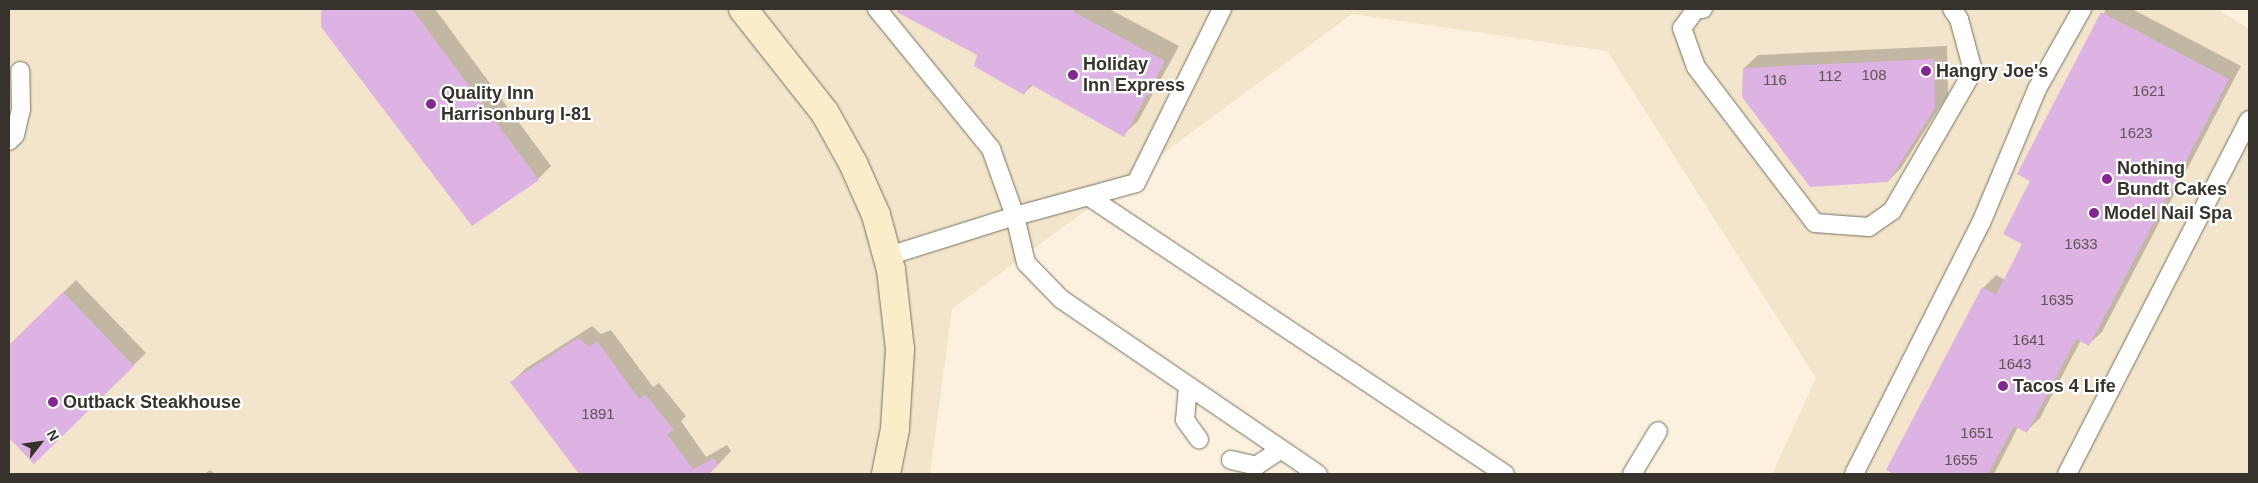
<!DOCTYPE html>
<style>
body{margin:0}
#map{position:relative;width:2258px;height:483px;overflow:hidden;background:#fbf1de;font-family:Arial,sans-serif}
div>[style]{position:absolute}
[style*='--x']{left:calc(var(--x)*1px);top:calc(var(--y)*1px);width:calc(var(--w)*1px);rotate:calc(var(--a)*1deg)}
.built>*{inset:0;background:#f2e5cc}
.shadow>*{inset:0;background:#0003}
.building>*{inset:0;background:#dcb3e3}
.roads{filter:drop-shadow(0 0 1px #776f5e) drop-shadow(0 0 1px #776f5e)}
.lane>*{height:18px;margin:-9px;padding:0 9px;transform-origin:9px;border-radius:9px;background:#fff}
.secondary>*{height:28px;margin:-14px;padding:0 14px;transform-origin:14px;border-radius:14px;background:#fbecca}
.dots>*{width:14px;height:14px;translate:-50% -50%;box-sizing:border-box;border:2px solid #fff;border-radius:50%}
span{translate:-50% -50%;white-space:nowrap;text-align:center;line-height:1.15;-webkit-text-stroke:4.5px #fff;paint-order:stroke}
.number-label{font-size:15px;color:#60535a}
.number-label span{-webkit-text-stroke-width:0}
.poi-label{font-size:18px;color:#37332c;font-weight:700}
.left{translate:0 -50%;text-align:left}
.frame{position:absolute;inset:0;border:10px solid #37332c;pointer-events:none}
.north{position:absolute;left:15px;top:418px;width:50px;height:50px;-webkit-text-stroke:4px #fff;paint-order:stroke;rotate:60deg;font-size:14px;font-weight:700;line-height:20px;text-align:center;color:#37332c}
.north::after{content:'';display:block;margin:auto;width:18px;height:22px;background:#37332c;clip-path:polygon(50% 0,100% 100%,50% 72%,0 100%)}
</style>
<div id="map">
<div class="built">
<i style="clip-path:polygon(9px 9px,2217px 9px,2249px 29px,2249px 474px,1772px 474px,1816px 378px,1607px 51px,1352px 14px,952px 309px,930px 474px,9px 474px)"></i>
</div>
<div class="shadow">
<i style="clip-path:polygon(325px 9px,435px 9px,551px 166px,538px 179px,472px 224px,322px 11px)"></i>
<i style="clip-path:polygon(900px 9px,1109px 9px,1179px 46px,1138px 121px,1123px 135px,1033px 85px,1023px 94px,979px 54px,899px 11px)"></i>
<i style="clip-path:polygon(2106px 9px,2132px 9px,2241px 66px,2102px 332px,2089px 344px,2081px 340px,2040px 418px,2027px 431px,2018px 427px,1994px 474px,1896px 474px,1888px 470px,1983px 288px,1996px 275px,2005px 280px,2024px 244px,2032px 180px)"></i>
<i style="clip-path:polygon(1947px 46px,1948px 94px,1901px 168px,1888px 181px,1744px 68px,1758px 55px)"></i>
<i style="clip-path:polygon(76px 280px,146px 353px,34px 462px,9px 436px,9px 346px)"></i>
<i style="clip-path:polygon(592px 326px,601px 334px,611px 330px,653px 387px,659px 383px,686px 416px,681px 421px,706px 457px,727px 445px,731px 451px,709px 474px,581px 474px,512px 382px,525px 369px)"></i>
<i style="clip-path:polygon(210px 470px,215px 474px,205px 474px)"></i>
</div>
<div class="building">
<i style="clip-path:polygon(325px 9px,412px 9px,539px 180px,472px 226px,321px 27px,321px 11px)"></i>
<i style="clip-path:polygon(899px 9px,1076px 9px,1074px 12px,1165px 61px,1124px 137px,1030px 84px,1024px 95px,974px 66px,977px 55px,897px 12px)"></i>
<i style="clip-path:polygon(2101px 12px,2229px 79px,2089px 346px,2076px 339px,2027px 433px,2014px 426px,1988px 474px,1894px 474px,1886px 470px,1982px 287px,1996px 295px,2022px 244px,2003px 234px,2030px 181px,2017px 174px)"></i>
<i style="clip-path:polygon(1934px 59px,1935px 108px,1888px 182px,1810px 187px,1742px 97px,1743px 68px)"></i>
<i style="clip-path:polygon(63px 292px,134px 366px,34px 464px,9px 438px,9px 345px)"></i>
<i style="clip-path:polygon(578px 338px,588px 346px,598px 342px,639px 399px,646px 395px,674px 430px,667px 434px,693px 469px,714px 458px,718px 465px,708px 474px,579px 474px,510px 382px)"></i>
</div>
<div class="roads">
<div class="lane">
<i style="--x:877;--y:9;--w:181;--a:50.8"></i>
<i style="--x:991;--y:149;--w:71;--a:70.3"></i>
<i style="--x:1015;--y:216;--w:133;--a:162.5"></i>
<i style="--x:1222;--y:9;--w:194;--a:116.3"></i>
<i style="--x:1136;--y:183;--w:125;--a:164.7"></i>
<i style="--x:1015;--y:216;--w:48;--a:76.8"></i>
<i style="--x:1026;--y:263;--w:50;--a:45.8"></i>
<i style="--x:1061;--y:299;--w:311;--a:34.3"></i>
<i style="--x:1703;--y:9;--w:7;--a:180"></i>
<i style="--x:1696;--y:9;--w:24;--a:126"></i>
<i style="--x:1682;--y:28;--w:41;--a:70.3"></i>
<i style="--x:1696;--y:67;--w:196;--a:52.7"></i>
<i style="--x:1815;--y:223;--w:54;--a:4.2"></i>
<i style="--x:1869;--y:227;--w:28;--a:-35"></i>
<i style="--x:1892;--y:211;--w:162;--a:-59.9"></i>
<i style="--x:1973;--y:71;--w:54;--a:-105.1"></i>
<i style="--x:1959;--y:19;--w:12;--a:-125"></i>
<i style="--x:9;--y:141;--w:8;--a:-45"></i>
<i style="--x:15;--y:135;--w:26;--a:-77"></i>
<i style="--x:21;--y:110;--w:39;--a:-91"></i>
<i style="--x:1088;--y:196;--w:501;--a:33.69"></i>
<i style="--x:1188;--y:386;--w:34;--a:95"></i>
<i style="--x:1185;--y:420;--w:24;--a:54"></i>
<i style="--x:1231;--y:460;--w:26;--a:13"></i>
<i style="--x:1256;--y:466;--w:30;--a:-34"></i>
<i style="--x:1632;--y:474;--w:50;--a:-58.8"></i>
<i style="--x:1854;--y:474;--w:281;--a:-63.2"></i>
<i style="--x:1981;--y:223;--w:145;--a:-67.3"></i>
<i style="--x:2037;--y:89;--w:92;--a:-60.6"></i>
<i style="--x:2067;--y:474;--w:398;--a:-62.8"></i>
</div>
<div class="secondary">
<i style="--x:743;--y:9;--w:132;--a:51.7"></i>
<i style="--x:825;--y:113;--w:57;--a:60.8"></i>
<i style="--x:853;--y:163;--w:57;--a:66.1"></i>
<i style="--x:876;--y:215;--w:57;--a:74.7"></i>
<i style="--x:891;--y:270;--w:80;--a:83.5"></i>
<i style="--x:900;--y:349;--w:80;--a:93.6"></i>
<i style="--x:895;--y:429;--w:46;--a:101.3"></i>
</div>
</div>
<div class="dots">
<i style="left:1926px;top:71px;background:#822692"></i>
<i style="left:1073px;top:75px;background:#822692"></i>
<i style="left:431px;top:104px;background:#822692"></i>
<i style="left:2107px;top:179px;background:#822692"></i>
<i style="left:2094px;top:213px;background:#822692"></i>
<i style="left:2003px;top:386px;background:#822692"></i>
<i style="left:53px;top:402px;background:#822692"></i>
</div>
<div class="number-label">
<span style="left:1874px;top:75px">108</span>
<span style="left:1830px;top:76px">112</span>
<span style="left:1775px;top:80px">116</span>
<span style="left:2149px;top:91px">1621</span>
<span style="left:2136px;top:133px">1623</span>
<span style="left:2081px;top:244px">1633</span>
<span style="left:2057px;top:300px">1635</span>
<span style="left:2029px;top:340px">1641</span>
<span style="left:2015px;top:364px">1643</span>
<span style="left:598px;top:414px">1891</span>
<span style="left:1977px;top:433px">1651</span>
<span style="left:1961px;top:460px">1655</span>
</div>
<div class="poi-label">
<span class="left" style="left:1083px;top:75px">Holiday<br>Inn Express</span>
<span class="left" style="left:1936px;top:71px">Hangry Joe's</span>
<span class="left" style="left:441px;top:104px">Quality Inn<br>Harrisonburg I-81</span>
<span class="left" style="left:2117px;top:179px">Nothing<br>Bundt Cakes</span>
<span class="left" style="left:2104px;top:213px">Model Nail Spa</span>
<span class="left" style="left:2013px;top:386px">Tacos 4 Life</span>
<span class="left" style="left:63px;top:402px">Outback Steakhouse</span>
</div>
<div class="frame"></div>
<div class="north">N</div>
</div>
